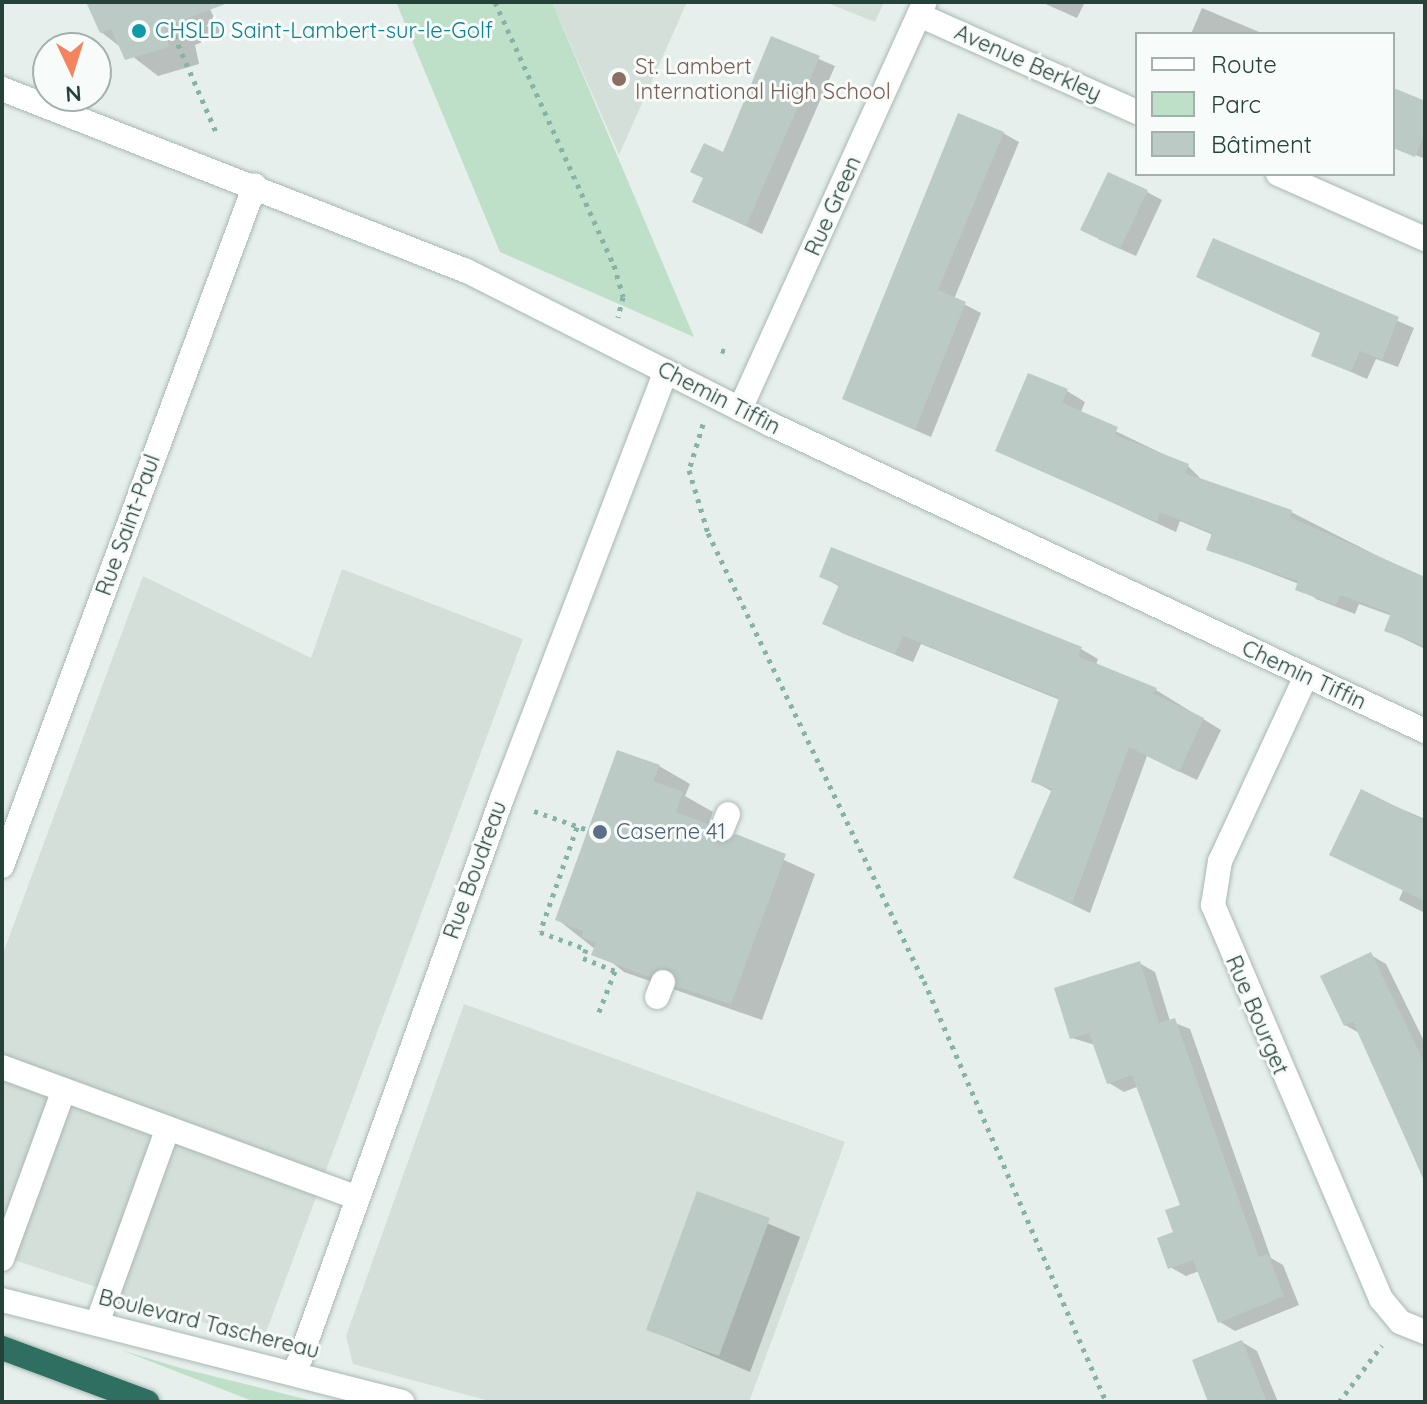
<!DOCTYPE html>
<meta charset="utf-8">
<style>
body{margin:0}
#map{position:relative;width:1427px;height:1404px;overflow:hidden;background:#e6efeb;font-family:Quicksand,sans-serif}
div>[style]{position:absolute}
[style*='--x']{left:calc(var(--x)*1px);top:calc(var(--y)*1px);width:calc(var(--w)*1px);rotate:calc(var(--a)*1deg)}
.built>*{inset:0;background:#d4dfda}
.green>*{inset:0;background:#bfe0c8}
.shadow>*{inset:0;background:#0003}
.building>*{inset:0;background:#bbcac4}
.path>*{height:5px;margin-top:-2.5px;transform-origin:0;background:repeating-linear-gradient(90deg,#86b3a5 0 4px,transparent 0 10px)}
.roads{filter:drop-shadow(0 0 2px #a8b8b2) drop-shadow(0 0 2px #a8b8b2)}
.minor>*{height:24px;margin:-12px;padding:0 12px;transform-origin:12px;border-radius:12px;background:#fff}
.highway>*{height:24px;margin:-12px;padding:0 12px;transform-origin:12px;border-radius:12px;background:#2f6f62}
.dots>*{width:22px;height:22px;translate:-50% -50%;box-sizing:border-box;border:4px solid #f7fbf9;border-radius:50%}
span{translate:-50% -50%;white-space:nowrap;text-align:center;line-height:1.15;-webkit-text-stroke:6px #f7fbf9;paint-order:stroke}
.culture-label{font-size:22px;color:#0d838f}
.left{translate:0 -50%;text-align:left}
.street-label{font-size:22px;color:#24423a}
.education-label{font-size:22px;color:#785e54}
.service-label{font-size:22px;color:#4e5e75}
.frame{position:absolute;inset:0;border:4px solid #24423a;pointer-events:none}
.legend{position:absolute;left:1135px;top:32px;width:260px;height:144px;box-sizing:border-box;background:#f7fbf9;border:2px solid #a3b1ad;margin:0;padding:10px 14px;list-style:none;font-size:24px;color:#24423a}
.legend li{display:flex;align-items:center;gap:16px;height:40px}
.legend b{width:40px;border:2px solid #a3b1ad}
.north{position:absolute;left:32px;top:32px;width:80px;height:80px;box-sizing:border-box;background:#f7fbf9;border:2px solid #a3b1ad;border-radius:50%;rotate:176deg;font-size:22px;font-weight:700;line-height:32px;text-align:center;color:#24423a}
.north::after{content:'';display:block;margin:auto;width:28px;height:36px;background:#f4845f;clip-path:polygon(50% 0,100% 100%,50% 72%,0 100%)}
</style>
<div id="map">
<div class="built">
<i style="clip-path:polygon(552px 2px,687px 2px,619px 155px)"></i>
<i style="clip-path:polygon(825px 2px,884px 2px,875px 22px)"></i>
<i style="clip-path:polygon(342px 569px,523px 639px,265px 1335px,251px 1338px,2px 1256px,2px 956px,143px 576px,311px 658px)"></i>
<i style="clip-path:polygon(464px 1004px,845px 1142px,749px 1402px,493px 1402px,353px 1364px,346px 1336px)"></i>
</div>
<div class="green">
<i style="clip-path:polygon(396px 2px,552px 2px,694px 337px,500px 252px)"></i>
<i style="clip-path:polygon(121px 1350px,184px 1369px,317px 1402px,255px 1402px)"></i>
</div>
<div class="shadow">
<i style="clip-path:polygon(88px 2px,207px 2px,221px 34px,195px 45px,199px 64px,158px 76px,101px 32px)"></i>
<i style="clip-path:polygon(1041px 2px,1085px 2px,1077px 18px)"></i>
<i style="clip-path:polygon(1202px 8px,1264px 34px,1191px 34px)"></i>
<i style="clip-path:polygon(772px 39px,835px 66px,762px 234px,694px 201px,724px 154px)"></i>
<i style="clip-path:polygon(1393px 88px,1425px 101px,1425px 159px,1393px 145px)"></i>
<i style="clip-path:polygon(1003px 133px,1019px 142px,954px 299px,981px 313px,931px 437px,844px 399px)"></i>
<i style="clip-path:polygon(1147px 192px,1162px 200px,1136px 256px,1098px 239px)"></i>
<i style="clip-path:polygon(1214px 241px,1414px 328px,1398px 367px,1376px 359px,1367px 379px,1313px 355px,1322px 334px)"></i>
<i style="clip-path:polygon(1067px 391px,1085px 402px,1080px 414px,1188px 466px,1204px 482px,1291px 512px,1425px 580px,1425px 649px,1386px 630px,1392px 616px,1359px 604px,1355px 614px,1316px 599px,1299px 584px,1209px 549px,1213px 535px,1180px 521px,1176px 532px,998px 450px)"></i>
<i style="clip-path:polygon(821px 576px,1081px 649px,1098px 659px,1096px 665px,1156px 690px,1221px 730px,1197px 780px,1147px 756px,1090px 913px,1015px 877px,1053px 792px,1033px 781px,1060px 700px,921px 644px,913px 662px,842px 633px,825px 623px,840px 587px)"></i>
<i style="clip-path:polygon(659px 766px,690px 784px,685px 796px,713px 812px,708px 826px,815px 874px,762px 1020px,624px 972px,557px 919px)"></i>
<i style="clip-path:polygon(1362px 792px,1425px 819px,1425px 913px,1399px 900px,1403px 890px)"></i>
<i style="clip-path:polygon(1371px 955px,1386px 964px,1425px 1043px,1425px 1183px,1361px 1034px,1345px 1025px)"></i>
<i style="clip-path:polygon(1139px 963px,1155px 972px,1170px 1021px,1190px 1029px,1271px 1258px,1283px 1265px,1299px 1305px,1235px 1331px,1220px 1322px,1199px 1271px,1186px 1276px,1170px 1267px,1183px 1206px,1139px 1086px,1124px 1092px,1109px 1083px,1095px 1045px,1072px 1038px)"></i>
<i style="clip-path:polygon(698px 1194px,800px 1237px,750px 1372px,648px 1329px)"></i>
<i style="clip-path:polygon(1242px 1342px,1257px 1351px,1278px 1402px,1211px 1402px)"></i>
</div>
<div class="building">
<i style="clip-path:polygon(86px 2px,224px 2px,225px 4px,165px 27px,169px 47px,125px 60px,111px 29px,100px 33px)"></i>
<i style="clip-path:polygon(771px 36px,820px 56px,746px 226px,692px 202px,703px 178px,690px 172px,704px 143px,723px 152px)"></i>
<i style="clip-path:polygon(1393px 88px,1425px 101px,1425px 133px,1415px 157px,1393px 148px)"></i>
<i style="clip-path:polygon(958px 113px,1004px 132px,938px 290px,966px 302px,915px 430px,842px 399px)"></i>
<i style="clip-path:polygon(1108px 172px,1148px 190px,1120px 249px,1080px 230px)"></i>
<i style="clip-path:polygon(1213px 238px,1399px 317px,1382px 360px,1360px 351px,1351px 372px,1311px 356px,1320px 333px,1196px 277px)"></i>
<i style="clip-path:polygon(1028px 373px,1068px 389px,1062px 403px,1118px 427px,1115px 435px,1189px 464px,1185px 473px,1292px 510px,1290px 517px,1425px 577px,1425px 646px,1384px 631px,1391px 613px,1340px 595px,1336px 605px,1295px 590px,1298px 581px,1206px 550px,1212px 533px,1160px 512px,1157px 522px,995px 451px)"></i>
<i style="clip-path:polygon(831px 547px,1082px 647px,1078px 656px,1157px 688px,1154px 694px,1204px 718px,1179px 772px,1129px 747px,1072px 904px,1013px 878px,1052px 789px,1031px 782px,1059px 698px,903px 636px,895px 654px,822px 624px,839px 585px,819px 577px)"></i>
<i style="clip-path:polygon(617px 750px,660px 765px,653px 781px,683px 792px,676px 812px,708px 824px,716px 843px,736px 834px,786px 854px,731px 1004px,677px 987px,668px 968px,649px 977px,591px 955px,596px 943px,581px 937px,583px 931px,555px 920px)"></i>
<i style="clip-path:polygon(1361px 789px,1425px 821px,1425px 901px,1329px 855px)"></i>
<i style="clip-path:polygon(1371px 952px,1425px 1064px,1425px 1182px,1353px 1022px,1344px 1026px,1320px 976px)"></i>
<i style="clip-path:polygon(1140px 961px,1159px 1023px,1175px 1018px,1259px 1257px,1268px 1254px,1284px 1296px,1218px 1323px,1193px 1260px,1168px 1269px,1157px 1238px,1173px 1232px,1165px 1210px,1180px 1205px,1132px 1075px,1107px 1084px,1089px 1033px,1070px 1039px,1054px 988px)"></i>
<i style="clip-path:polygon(697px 1191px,770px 1218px,719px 1356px,646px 1330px)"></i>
<i style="clip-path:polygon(1242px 1340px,1267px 1402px,1208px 1402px,1192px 1360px)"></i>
</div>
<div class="path">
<i style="--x:495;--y:2;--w:289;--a:65.7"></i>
<i style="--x:614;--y:265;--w:33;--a:74"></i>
<i style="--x:623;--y:297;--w:21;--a:104"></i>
<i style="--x:170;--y:26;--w:118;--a:66.5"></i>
<i style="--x:721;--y:350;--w:5;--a:22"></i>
<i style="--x:703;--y:424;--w:48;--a:106.9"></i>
<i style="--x:689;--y:470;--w:66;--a:73.2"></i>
<i style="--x:708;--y:533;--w:497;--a:64.3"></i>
<i style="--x:924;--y:981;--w:459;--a:66.6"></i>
<i style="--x:534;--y:811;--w:57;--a:19.4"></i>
<i style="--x:577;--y:827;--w:111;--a:109.4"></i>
<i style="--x:540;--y:932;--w:49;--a:20.3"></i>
<i style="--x:586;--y:949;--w:9;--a:108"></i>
<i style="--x:583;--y:958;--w:35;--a:22"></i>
<i style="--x:615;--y:971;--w:49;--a:111.4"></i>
<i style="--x:1339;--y:1402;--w:71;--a:-53"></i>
</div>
<div class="roads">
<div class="minor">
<i style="--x:919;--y:15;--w:239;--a:24"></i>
<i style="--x:2;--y:89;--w:497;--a:21.4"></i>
<i style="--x:465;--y:270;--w:342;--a:26.8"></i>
<i style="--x:770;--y:424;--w:723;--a:25.11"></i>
<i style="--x:1278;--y:174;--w:161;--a:23.9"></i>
<i style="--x:740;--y:409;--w:447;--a:-65.6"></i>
<i style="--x:1306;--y:676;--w:204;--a:114.9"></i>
<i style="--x:1220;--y:861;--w:45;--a:99"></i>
<i style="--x:1213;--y:905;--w:428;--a:66.9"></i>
<i style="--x:1381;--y:1299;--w:30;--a:50"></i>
<i style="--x:1400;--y:1322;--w:27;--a:22"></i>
<i style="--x:722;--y:829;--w:16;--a:-68"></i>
<i style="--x:2;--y:866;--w:726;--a:-69.62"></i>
<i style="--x:657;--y:997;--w:16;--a:-68"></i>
<i style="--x:2;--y:1067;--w:377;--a:20.2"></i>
<i style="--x:2;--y:1259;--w:180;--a:-69.9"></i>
<i style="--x:2;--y:1300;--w:413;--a:14.3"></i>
<i style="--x:98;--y:1321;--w:205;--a:-70.1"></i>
<i style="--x:295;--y:1373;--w:611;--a:-70.2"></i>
<i style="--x:502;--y:798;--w:457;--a:-69"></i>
</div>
<div class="highway">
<i style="--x:2;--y:1348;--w:155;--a:20.4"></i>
</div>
</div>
<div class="dots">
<i style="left:139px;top:31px;background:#0f9aa8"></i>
<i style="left:619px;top:79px;background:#8d6e63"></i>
<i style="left:600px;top:832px;background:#5c6f8a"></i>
</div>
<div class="culture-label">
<span class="left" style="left:155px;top:31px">CHSLD Saint-Lambert-sur-le-Golf</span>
</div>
<div class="street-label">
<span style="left:1028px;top:63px;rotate:24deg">Avenue Berkley</span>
<span style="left:833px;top:206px;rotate:-66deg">Rue Green</span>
<span style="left:719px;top:398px;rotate:27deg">Chemin Tiffin</span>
<span style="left:128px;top:525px;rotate:-70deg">Rue Saint-Paul</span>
<span style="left:1304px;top:675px;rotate:25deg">Chemin Tiffin</span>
<span style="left:475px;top:870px;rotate:-70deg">Rue Boudreau</span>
<span style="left:1257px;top:1015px;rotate:67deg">Rue Bourget</span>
<span style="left:209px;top:1324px;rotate:14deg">Boulevard Taschereau</span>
</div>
<div class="education-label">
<span class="left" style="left:635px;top:79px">St. Lambert<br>International High School</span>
</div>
<div class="service-label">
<span class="left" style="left:616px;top:832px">Caserne 41</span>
</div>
<div class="frame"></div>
<ul class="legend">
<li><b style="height:10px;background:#fff"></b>Route</li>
<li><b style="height:22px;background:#bfe0c8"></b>Parc</li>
<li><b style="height:22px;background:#bbcac4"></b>Bâtiment</li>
</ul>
<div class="north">N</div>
</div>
